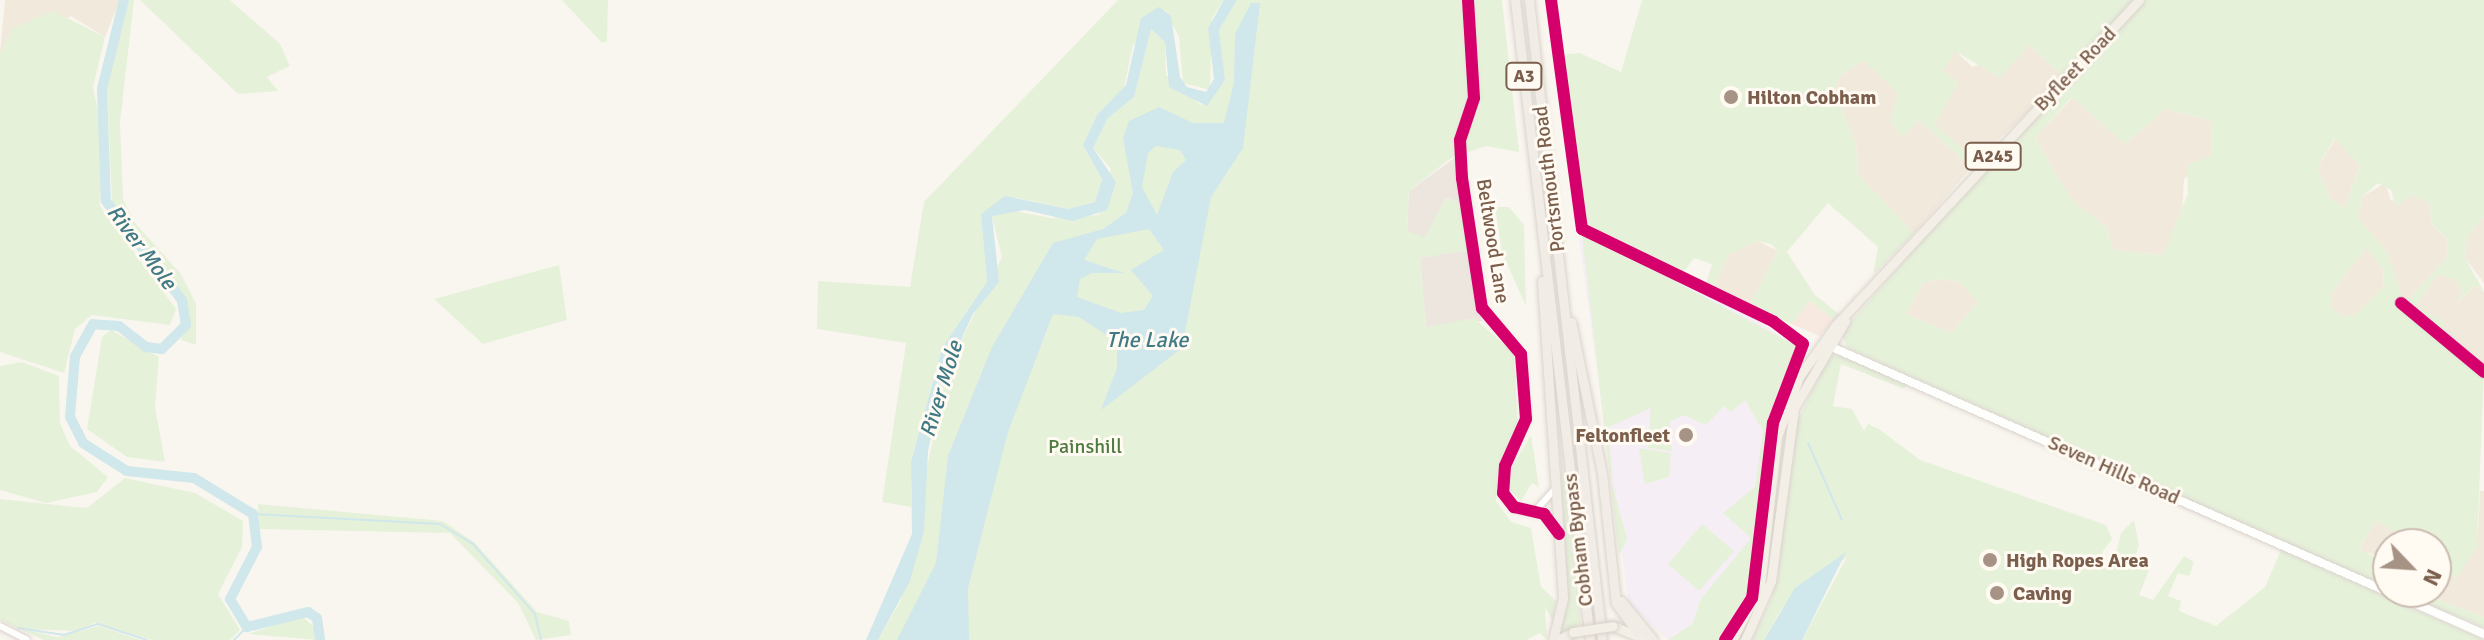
<!DOCTYPE html>
<style>
body{margin:0}
#map{position:relative;width:2484px;height:640px;overflow:hidden;background:#f9f6ef;font-family:Signika,sans-serif}
div>[style]{position:absolute}
[style*='--x']{left:calc(var(--x)*1px);top:calc(var(--y)*1px);width:calc(var(--w)*1px);rotate:calc(var(--a)*1deg)}
.residential>*{inset:0;background:#f2e9dd}
.commercial>*{inset:0;background:#f7e9e0}
.industrial>*{inset:0;background:#ede6df}
.education>*{inset:0;background:#f6eef5}
.green>*{inset:0;background:#e6f1da}
.water>*{inset:0;background:#d0e7eb}
.stream>*{height:2px;margin:-1px;padding:0 1px;transform-origin:1px;border-radius:1px;background:#d0e7eb}
.river>*{height:10px;margin:-5px;padding:0 5px;transform-origin:5px;border-radius:5px;background:#d0e7eb}
.roads{filter:drop-shadow(0 0 2px #dad3cd) drop-shadow(0 0 2px #dad3cd)}
.minor>*{height:6px;margin:-3px;padding:0 3px;transform-origin:3px;border-radius:3px;background:#fefefd}
.secondary>*{height:8px;margin:-4px;padding:0 4px;transform-origin:4px;border-radius:4px;background:#fefefd}
.primary>*{height:9px;margin:-4.5px;padding:0 4.5px;transform-origin:4.5px;border-radius:4.5px;background:#f3efe7}
.trunk>*{height:9px;margin:-4.5px;padding:0 4.5px;transform-origin:4.5px;border-radius:4.5px;background:#f2ece6}
.bridges{filter:drop-shadow(0 0 2px #dad2cb) drop-shadow(0 0 2px #dad2cb)}
.primary-bridge>*{height:9px;margin:-4.5px;padding:0 4.5px;transform-origin:4.5px;border-radius:4.5px;background:#f3efe7}
.cycleway>*{height:12px;margin:-6px;padding:0 6px;transform-origin:6px;border-radius:6px;background:#d6006c}
.dots>*{width:22px;height:22px;translate:-50% -50%;box-sizing:border-box;border:4px solid #fffaf2;border-radius:50%}
span{translate:-50% -50%;white-space:nowrap;text-align:center;line-height:1.15;-webkit-text-stroke:6px #fffaf2;paint-order:stroke}
.shield-label span{padding:2px 6px;background:#fffaf2;border:2px solid;border-radius:6px;-webkit-text-stroke-width:0}
.shield-label{font-size:18px;color:#7b5e4c;font-weight:700}
.street-label{font-size:20px;color:#7b5e4c}
.poi-label{font-size:20px;color:#7b5e4c;font-weight:700}
.left{translate:0 -50%;text-align:left}
.right{translate:-100% -50%;text-align:right}
.park-label{font-size:20px;color:#4f7a40}
.water-label{font-size:22px;color:#417a87;font-style:italic}
.north{position:absolute;left:2372px;top:528px;width:80px;height:80px;box-sizing:border-box;background:#fffaf2;border:2px solid #cabcb0;border-radius:50%;rotate:115deg;font-size:22px;font-weight:700;line-height:32px;text-align:center;color:#7b5e4c}
.north::after{content:'';display:block;margin:auto;width:28px;height:36px;background:#a79385;clip-path:polygon(50% 0,100% 100%,50% 72%,0 100%)}
</style>
<div id="map">
<div class="residential">
<i style="clip-path:polygon(5px 0,120px 0,105px 37px,71px 16px,0 53px)"></i>
<i style="clip-path:polygon(2029px 45px,2065px 78px,1976px 160px,1934px 125px,1958px 82px,1943px 71px,1955px 50px,1972px 67px)"></i>
<i style="clip-path:polygon(1863px 60px,1899px 93px,1890px 122px,1903px 136px,1919px 120px,1971px 168px,1914px 233px,1858px 175px,1856px 144px,1835px 92px,1839px 77px)"></i>
<i style="clip-path:polygon(2073px 97px,2125px 144px,2166px 109px,2212px 121px,2211px 156px,2184px 179px,2182px 215px,2163px 255px,2114px 250px,2106px 227px,2072px 201px,2056px 175px,2035px 137px)"></i>
<i style="clip-path:polygon(2336px 138px,2360px 165px,2345px 207px,2331px 200px,2317px 168px)"></i>
<i style="clip-path:polygon(2385px 183px,2391px 201px,2411px 195px,2429px 203px,2432px 224px,2448px 240px,2446px 259px,2405px 303px,2386px 251px,2358px 218px,2362px 197px)"></i>
<i style="clip-path:polygon(2484px 216px,2484px 283px,2465px 258px,2467px 237px)"></i>
<i style="clip-path:polygon(1758px 241px,1778px 251px,1750px 304px,1713px 288px,1729px 253px)"></i>
<i style="clip-path:polygon(2367px 248px,2383px 269px,2384px 286px,2355px 316px,2342px 316px,2331px 309px,2331px 293px)"></i>
<i style="clip-path:polygon(2438px 274px,2455px 279px,2462px 291px,2457px 303px,2475px 285px,2484px 292px,2484px 367px,2415px 306px)"></i>
<i style="clip-path:polygon(1939px 279px,1959px 282px,1979px 302px,1951px 333px,1906px 314px,1923px 283px)"></i>
<i style="clip-path:polygon(2480px 491px,2484px 491px,2484px 617px,2418px 592px,2436px 592px,2436px 562px,2456px 578px,2478px 532px)"></i>
<i style="clip-path:polygon(2376px 520px,2415px 544px,2388px 544px,2388px 577px,2377px 571px,2384px 558px,2359px 550px)"></i>
</div>
<div class="commercial">
<i style="clip-path:polygon(1810px 301px,1834px 320px,1820px 336px,1791px 324px)"></i>
</div>
<div class="industrial">
<i style="clip-path:polygon(1457px 156px,1461px 203px,1446px 198px,1425px 238px,1407px 232px,1409px 191px)"></i>
<i style="clip-path:polygon(1468px 250px,1482px 321px,1426px 328px,1420px 257px)"></i>
</div>
<div class="education">
<i style="clip-path:polygon(1579px 238px,1739px 310px,1801px 348px,1772px 423px,1750px 595px,1720px 640px,1668px 640px,1629px 604px)"></i>
</div>
<div class="green">
<i style="clip-path:polygon(129px 0,134px 0,120px 122px,123px 199px,135px 223px,181px 274px,196px 304px,196px 345px,181px 340px,188px 304px,112px 202px,107px 85px)"></i>
<i style="clip-path:polygon(140px 0,230px 0,280px 44px,290px 66px,267px 77px,278px 91px,238px 94px)"></i>
<i style="clip-path:polygon(562px 0,608px 0,607px 42px,601px 42px)"></i>
<i style="clip-path:polygon(1118px 0,1224px 0,1212px 18px,1210px 90px,1183px 83px,1179px 37px,1165px 10px,1133px 45px,1123px 92px,1097px 115px,1083px 145px,1102px 179px,1095px 202px,1068px 209px,1018px 198px,981px 214px,987px 282px,942px 348px,911px 462px,911px 507px,882px 502px,906px 343px,817px 329px,818px 281px,910px 287px,924px 202px)"></i>
<i style="clip-path:polygon(1237px 0,1502px 0,1519px 152px,1486px 146px,1451px 158px,1409px 191px,1407px 231px,1425px 237px,1446px 198px,1461px 203px,1468px 250px,1420px 258px,1426px 327px,1474px 318px,1514px 353px,1518px 434px,1498px 471px,1496px 501px,1511px 522px,1531px 528px,1541px 587px,1556px 601px,1553px 622px,1545px 607px,1547px 640px,1540px 633px,1526px 640px,878px 640px,901px 600px,946px 372px,1002px 257px,992px 216px,1004px 209px,1051px 218px,1099px 215px,1111px 169px,1093px 148px,1108px 118px,1134px 97px,1151px 29px,1165px 42px,1166px 75px,1201px 105px,1225px 81px,1219px 30px)"></i>
<i style="clip-path:polygon(evenodd,1642px 0,2484px 0,2484px 216px,2467px 237px,2465px 258px,2484px 292px,2475px 285px,2457px 303px,2462px 291px,2455px 279px,2438px 274px,2415px 306px,2442px 320px,2447px 335px,2484px 367px,2477px 548px,2456px 578px,2436px 562px,2436px 544px,2415px 544px,2376px 521px,2359px 549px,2383px 561px,2388px 553px,2388px 576px,2377px 571px,2388px 577px,2388px 588px,1847px 348px,1842px 335px,1854px 318px,2065px 78px,2029px 45px,2000px 78px,1955px 51px,1943px 71px,1958px 82px,1935px 125px,1976px 160px,1971px 168px,1919px 120px,1903px 137px,1890px 122px,1898px 93px,1863px 60px,1839px 77px,1835px 92px,1856px 144px,1858px 175px,1914px 233px,1873px 275px,1878px 247px,1828px 203px,1787px 252px,1815px 295px,1839px 314px,1834px 320px,1810px 301px,1791px 324px,1750px 304px,1778px 251px,1771px 244px,1758px 241px,1729px 254px,1713px 288px,1706px 284px,1712px 264px,1694px 258px,1676px 282px,1801px 348px,1772px 423px,1744px 610px,1720px 640px,1668px 640px,1693px 623px,1700px 600px,1751px 538px,1723px 513px,1755px 487px,1763px 431px,1745px 400px,1731px 412px,1724px 406px,1706px 425px,1683px 415px,1670px 422px,1672px 451px,1648px 448px,1651px 408px,1609px 427px,1612px 483px,1627px 539px,1619px 555px,1561px 55px,1580px 53px,1621px 72px,1642px 0,2072px 97px,2125px 144px,2166px 109px,2212px 121px,2211px 156px,2187px 165px,2188px 193px,2163px 255px,2114px 250px,2106px 227px,2072px 200px,2056px 175px,2035px 137px,2072px 97px,1642px 0,2335px 138px,2360px 166px,2345px 207px,2331px 200px,2317px 168px,2335px 138px,1642px 0,2378px 183px,2391px 190px,2396px 207px,2411px 195px,2429px 203px,2432px 224px,2448px 240px,2446px 259px,2405px 303px,2386px 250px,2358px 218px,2362px 197px,2378px 183px,1642px 0,2367px 248px,2383px 269px,2384px 286px,2355px 316px,2342px 316px,2332px 309px,2331px 293px,2367px 248px,1642px 0,1939px 279px,1959px 282px,1979px 302px,1951px 333px,1906px 314px,1923px 283px,1939px 279px)"></i>
<i style="clip-path:polygon(53px 11px,105px 37px,93px 87px,103px 137px,100px 206px,176px 309px,170px 325px,92px 315px,75px 329px,64px 373px,0 352px,0 53px,13px 28px)"></i>
<i style="clip-path:polygon(1495px 207px,1509px 207px,1524px 225px,1526px 306px,1502px 253px)"></i>
<i style="clip-path:polygon(559px 265px,567px 320px,483px 344px,434px 299px)"></i>
<i style="clip-path:polygon(111px 330px,159px 357px,155px 407px,165px 462px,127px 457px,87px 429px,102px 337px)"></i>
<i style="clip-path:polygon(1845px 355px,1908px 382px,1904px 389px,1841px 364px,1833px 406px,1852px 409px,1864px 431px,1868px 424px,1879px 429px,1920px 460px,2106px 525px,2112px 539px,2092px 566px,2113px 566px,2121px 533px,2134px 520px,2139px 545px,2132px 567px,2150px 568px,2139px 595px,2153px 600px,2184px 556px,2194px 562px,2189px 576px,2178px 573px,2168px 596px,2181px 601px,2179px 611px,2216px 626px,2265px 587px,2281px 550px,2484px 640px,1802px 640px,1847px 557px,1781px 610px,1764px 640px,1752px 640px,1772px 597px,1796px 424px,1829px 356px)"></i>
<i style="clip-path:polygon(22px 362px,59px 376px,60px 423px,70px 446px,108px 477px,97px 492px,46px 503px,0 490px,0 366px)"></i>
<i style="clip-path:polygon(1531px 435px,1539px 487px,1532px 483px,1521px 501px,1509px 489px,1511px 469px)"></i>
<i style="clip-path:polygon(1560px 441px,1581px 624px,1558px 635px,1567px 606px)"></i>
<i style="clip-path:polygon(1639px 448px,1671px 453px,1669px 477px,1645px 484px)"></i>
<i style="clip-path:polygon(125px 478px,195px 493px,243px 521px,242px 547px,218px 594px,240px 630px,230px 640px,152px 640px,94px 623px,79px 631px,22px 629px,57px 637px,99px 626px,141px 640px,44px 640px,0 620px,0 499px,87px 508px)"></i>
<i style="clip-path:polygon(258px 504px,443px 521px,475px 543px,537px 612px,569px 621px,571px 635px,536px 640px,518px 603px,450px 533px,259px 529px)"></i>
<i style="clip-path:polygon(1702px 524px,1734px 551px,1699px 591px,1668px 564px)"></i>
<i style="clip-path:polygon(2396px 592px,2418px 592px,2484px 617px,2484px 627px)"></i>
<i style="clip-path:polygon(302px 616px,318px 631px,317px 640px,248px 634px)"></i>
</div>
<div class="water">
<i style="clip-path:polygon(1224px 0,1237px 0,1219px 30px,1225px 80px,1207px 106px,1169px 87px,1165px 42px,1151px 29px,1134px 97px,1108px 118px,1093px 148px,1116px 182px,1107px 210px,1073px 221px,1025px 210px,992px 216px,999px 282px,973px 314px,946px 372px,928px 451px,924px 531px,910px 581px,878px 640px,866px 640px,912px 534px,911px 462px,942px 348px,987px 282px,981px 214px,1005px 196px,1068px 209px,1095px 202px,1102px 179px,1083px 145px,1097px 115px,1126px 85px,1141px 18px,1159px 7px,1171px 16px,1180px 77px,1187px 87px,1206px 92px,1214px 79px,1208px 28px)"></i>
<i style="clip-path:polygon(evenodd,1251px 3px,1260px 3px,1243px 148px,1211px 197px,1182px 348px,1101px 410px,1117px 368px,1117px 342px,1079px 317px,1053px 314px,1008px 432px,968px 588px,969px 640px,897px 640px,936px 563px,948px 456px,992px 347px,1053px 243px,1103px 229px,1126px 213px,1133px 193px,1123px 138px,1129px 121px,1159px 107px,1193px 123px,1224px 123px,1234px 83px,1235px 34px,1251px 3px,1156px 146px,1180px 150px,1186px 160px,1173px 172px,1157px 215px,1142px 187px,1148px 153px,1156px 146px,1251px 3px,1149px 229px,1164px 250px,1131px 270px,1153px 296px,1144px 310px,1121px 313px,1077px 297px,1080px 279px,1092px 273px,1124px 273px,1084px 260px,1097px 239px,1149px 229px)"></i>
<i style="clip-path:polygon(1846px 552px,1802px 640px,1764px 640px,1795px 588px)"></i>
</div>
<div class="stream">
<i style="--x:1808;--y:443;--w:84;--a:66.2"></i>
<i style="--x:253;--y:514;--w:187;--a:3.1"></i>
<i style="--x:440;--y:524;--w:37;--a:31"></i>
<i style="--x:472;--y:543;--w:95;--a:48.4"></i>
<i style="--x:535;--y:614;--w:27;--a:77"></i>
<i style="--x:18;--y:628;--w:47;--a:8.7"></i>
<i style="--x:64;--y:635;--w:36;--a:-18"></i>
<i style="--x:98;--y:624;--w:52;--a:18.1"></i>
<i style="--x:234;--y:640;--w:18;--a:-45"></i>
</div>
<div class="river">
<i style="--x:124;--y:0;--w:92;--a:103.9"></i>
<i style="--x:102;--y:89;--w:112;--a:88"></i>
<i style="--x:106;--y:201;--w:125;--a:52.5"></i>
<i style="--x:182;--y:300;--w:25;--a:81"></i>
<i style="--x:186;--y:325;--w:34;--a:135"></i>
<i style="--x:162;--y:349;--w:16;--a:-173"></i>
<i style="--x:146;--y:347;--w:34;--a:-142"></i>
<i style="--x:119;--y:326;--w:26;--a:-176"></i>
<i style="--x:93;--y:324;--w:37;--a:119"></i>
<i style="--x:75;--y:356;--w:61;--a:94.7"></i>
<i style="--x:70;--y:417;--w:29;--a:63"></i>
<i style="--x:83;--y:443;--w:52;--a:32.5"></i>
<i style="--x:127;--y:471;--w:67;--a:6"></i>
<i style="--x:194;--y:478;--w:69;--a:31.4"></i>
<i style="--x:253;--y:514;--w:33;--a:83"></i>
<i style="--x:257;--y:547;--w:59;--a:117.4"></i>
<i style="--x:230;--y:599;--w:33;--a:59"></i>
<i style="--x:247;--y:627;--w:63;--a:-13.8"></i>
<i style="--x:308;--y:612;--w:11;--a:34"></i>
<i style="--x:317;--y:618;--w:22;--a:82"></i>
</div>
<div class="roads">
<div class="minor">
<i style="--x:1468;--y:0;--w:98;--a:86.5"></i>
<i style="--x:1474;--y:98;--w:44;--a:108.4"></i>
<i style="--x:1460;--y:140;--w:38;--a:87"></i>
<i style="--x:1462;--y:178;--w:132;--a:81.3"></i>
<i style="--x:1482;--y:308;--w:60;--a:49.7"></i>
<i style="--x:1521;--y:354;--w:65;--a:85.6"></i>
<i style="--x:1526;--y:419;--w:51;--a:114.1"></i>
<i style="--x:1505;--y:466;--w:27;--a:94"></i>
<i style="--x:1503;--y:493;--w:18;--a:52"></i>
<i style="--x:1514;--y:507;--w:31;--a:13"></i>
<i style="--x:1544;--y:514;--w:21;--a:53"></i>
<i style="--x:2401;--y:303;--w:108;--a:39.7"></i>
<i style="--x:1536;--y:510;--w:28;--a:-48"></i>
<i style="--x:0;--y:626;--w:30;--a:27"></i>
</div>
<div class="secondary">
<i style="--x:1827;--y:345;--w:613;--a:23.76"></i>
<i style="--x:2389;--y:592;--w:104;--a:23.9"></i>
</div>
<div class="primary">
<i style="--x:1613;--y:626;--w:37;--a:22"></i>
<i style="--x:1558;--y:640;--w:17;--a:-28"></i>
<i style="--x:1732;--y:640;--w:60;--a:-62.2"></i>
<i style="--x:1760;--y:587;--w:151;--a:-83.5"></i>
<i style="--x:1777;--y:437;--w:64;--a:-69.9"></i>
<i style="--x:1799;--y:377;--w:64;--a:-54.6"></i>
<i style="--x:1836;--y:325;--w:444;--a:-47"></i>
<i style="--x:1745;--y:640;--w:64;--a:-66.2"></i>
<i style="--x:1771;--y:581;--w:175;--a:-82.4"></i>
<i style="--x:1794;--y:408;--w:101;--a:-59.6"></i>
</div>
<div class="trunk">
<i style="--x:1515;--y:0;--w:644;--a:83.32"></i>
<i style="--x:1529;--y:0;--w:644;--a:83.49"></i>
<i style="--x:1542;--y:281;--w:318;--a:86.2"></i>
<i style="--x:1563;--y:598;--w:43;--a:103.4"></i>
<i style="--x:1571;--y:322;--w:154;--a:78.4"></i>
<i style="--x:1602;--y:473;--w:131;--a:83.9"></i>
<i style="--x:1616;--y:603;--w:37;--a:54"></i>
<i style="--x:1621;--y:601;--w:50;--a:50.6"></i>
</div>
</div>
<div class="bridges">
<div class="primary-bridge">
<i style="--x:1573;--y:632;--w:40;--a:-8.5"></i>
</div>
</div>
<div class="cycleway">
<i style="--x:1468;--y:0;--w:98;--a:86.5"></i>
<i style="--x:1474;--y:98;--w:44;--a:108.4"></i>
<i style="--x:1460;--y:140;--w:38;--a:87"></i>
<i style="--x:1462;--y:178;--w:132;--a:81.3"></i>
<i style="--x:1482;--y:308;--w:60;--a:49.7"></i>
<i style="--x:1521;--y:354;--w:65;--a:85.6"></i>
<i style="--x:1526;--y:419;--w:51;--a:114.1"></i>
<i style="--x:1505;--y:466;--w:27;--a:94"></i>
<i style="--x:1503;--y:493;--w:18;--a:52"></i>
<i style="--x:1514;--y:507;--w:31;--a:13"></i>
<i style="--x:1544;--y:514;--w:25;--a:53"></i>
<i style="--x:1551;--y:0;--w:231;--a:82.3"></i>
<i style="--x:1582;--y:229;--w:213;--a:25.8"></i>
<i style="--x:1774;--y:322;--w:36;--a:37"></i>
<i style="--x:1803;--y:344;--w:85;--a:110.8"></i>
<i style="--x:1773;--y:423;--w:176;--a:96.8"></i>
<i style="--x:1752;--y:598;--w:50;--a:122.7"></i>
<i style="--x:2401;--y:303;--w:108;--a:39.7"></i>
</div>
<div class="dots">
<i style="left:1731px;top:97px;background:#a79385"></i>
<i style="left:1686px;top:435px;background:#a79385"></i>
<i style="left:1990px;top:560px;background:#a79385"></i>
<i style="left:1997px;top:593px;background:#a79385"></i>
</div>
<div class="shield-label">
<span style="left:1524px;top:76px">A3</span>
<span style="left:1993px;top:156px">A245</span>
</div>
<div class="street-label">
<span style="left:2075px;top:69px;rotate:-46deg">Byfleet Road</span>
<span style="left:1549px;top:179px;rotate:-97deg">Portsmouth Road</span>
<span style="left:1493px;top:241px;rotate:81deg">Beltwood Lane</span>
<span style="left:2114px;top:470px;rotate:24deg">Seven Hills Road</span>
<span style="left:1578px;top:540px;rotate:-97deg">Cobham Bypass</span>
</div>
<div class="poi-label">
<span class="left" style="left:1747px;top:97px">Hilton Cobham</span>
<span class="right" style="left:1670px;top:435px">Feltonfleet</span>
<span class="left" style="left:2006px;top:560px">High Ropes Area</span>
<span class="left" style="left:2013px;top:593px">Caving</span>
</div>
<div class="park-label">
<span style="left:1085px;top:446px">Painshill</span>
</div>
<div class="water-label">
<span style="left:142px;top:247px;rotate:53deg">River Mole</span>
<span style="left:1147px;top:340px">The Lake</span>
<span style="left:941px;top:389px;rotate:-73deg">River Mole</span>
</div>
<div class="north">N</div>
</div>
